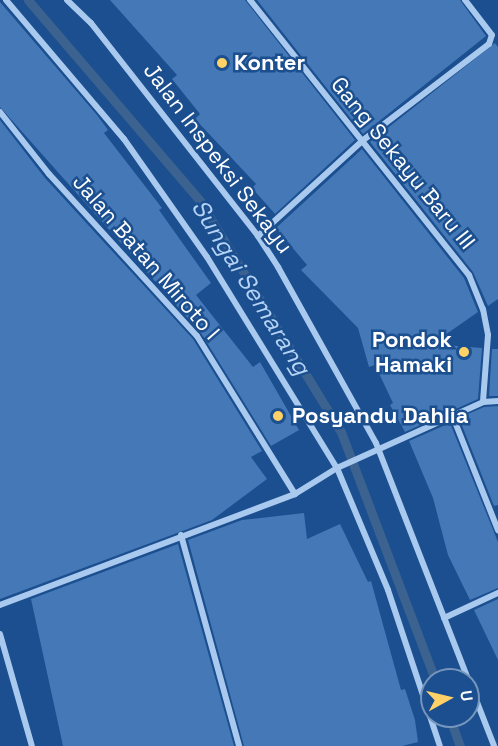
<!DOCTYPE html>
<style>
body{margin:0}
#map{position:relative;width:498px;height:746px;overflow:hidden;background:#1b4f8f;font-family:"Space Grotesk",sans-serif}
div>[style]{position:absolute}
[style*='--x']{left:calc(var(--x)*1px);top:calc(var(--y)*1px);width:calc(var(--w)*1px);rotate:calc(var(--a)*1deg)}
.stream>*{height:9px;margin:-4.5px;padding:0 4.5px;transform-origin:4.5px;border-radius:4.5px;background:#3c6290}
.building>*{inset:0;background:#4478b7}
.minor>*{height:6px;margin:-3px;padding:0 3px;transform-origin:3px;border-radius:3px;background:#a9c9ee}
.dots>*{width:16px;height:16px;translate:-50% -50%;box-sizing:border-box;border:3px solid #1b4f8f;border-radius:50%}
span{translate:-50% -50%;white-space:nowrap;text-align:center;line-height:1.15;-webkit-text-stroke:5px #1b4f8f;paint-order:stroke}
.poi-label{font-size:22px;color:#fff;font-weight:700}
.left{translate:0 -50%;text-align:left}
.right{translate:-100% -50%;text-align:right}
.street-label{font-size:22px;color:#fff}
.water-label{font-size:24px;color:#b5d3f5;font-style:italic}
.north{position:absolute;left:420px;top:668px;width:60px;height:60px;box-sizing:border-box;background:#1b4f8f;border:2px solid #7695bc;border-radius:50%;rotate:82deg;font-size:16px;font-weight:700;line-height:24px;text-align:center;color:#fff}
.north::after{content:'';display:block;margin:auto;width:21px;height:27px;background:#ffd166;clip-path:polygon(50% 0,100% 100%,50% 72%,0 100%)}
</style>
<div id="map">
<div class="stream">
<i style="--x:28;--y:0;--w:265;--a:49.4"></i>
<i style="--x:200;--y:201;--w:271;--a:58.6"></i>
<i style="--x:341;--y:432;--w:265;--a:69.2"></i>
<i style="--x:449;--y:716;--w:32;--a:70"></i>
</div>
<div class="building">
<i style="clip-path:polygon(110px 0,245px 0,355px 140px,275px 214px,252px 188px,256px 184px,195px 119px,200px 114px,172px 79px,177px 75px)"></i>
<i style="clip-path:polygon(257px 0,460px 0,486px 36px,363px 134px)"></i>
<i style="clip-path:polygon(0 2px,97px 115px,108px 130px,104px 133px,162px 208px,159px 210px,211px 283px,196px 295px,253px 367px,260px 362px,299px 430px,271px 446px,201px 333px,0 107px)"></i>
<i style="clip-path:polygon(495px 43px,498px 47px,498px 299px,488px 306px,473px 272px,370px 142px)"></i>
<i style="clip-path:polygon(0 120px,45px 178px,193px 339px,262px 451px,251px 457px,267px 479px,212px 520px,0 599px)"></i>
<i style="clip-path:polygon(362px 149px,464px 278px,478px 312px,432px 344px,482px 348px,478px 399px,405px 432px,390px 405px,393px 403px,375px 365px,369px 367px,358px 328px,301px 270px,307px 265px,276px 228px)"></i>
<i style="clip-path:polygon(492px 349px,498px 349px,498px 396px,489px 396px)"></i>
<i style="clip-path:polygon(498px 406px,498px 505px,494px 506px,459px 418px,484px 407px)"></i>
<i style="clip-path:polygon(450px 423px,498px 542px,498px 588px,470px 600px,448px 555px,433px 498px,409px 441px)"></i>
<i style="clip-path:polygon(304px 513px,307px 539px,340px 524px,368px 582px,371px 581px,401px 690px,405px 689px,415px 720px,418px 742px,402px 746px,244px 746px,188px 540px,242px 520px)"></i>
<i style="clip-path:polygon(178px 544px,234px 746px,63px 746px,31px 599px)"></i>
<i style="clip-path:polygon(498px 599px,498px 660px,474px 610px)"></i>
</div>
<div class="minor">
<i style="--x:6;--y:0;--w:182;--a:49.7"></i>
<i style="--x:124;--y:139;--w:144;--a:54.9"></i>
<i style="--x:207;--y:257;--w:248;--a:58.4"></i>
<i style="--x:337;--y:468;--w:132;--a:67.3"></i>
<i style="--x:388;--y:590;--w:164;--a:71.6"></i>
<i style="--x:67;--y:0;--w:33;--a:44"></i>
<i style="--x:91;--y:23;--w:271;--a:51.9"></i>
<i style="--x:258;--y:236;--w:37;--a:57"></i>
<i style="--x:278;--y:267;--w:201;--a:60.9"></i>
<i style="--x:376;--y:443;--w:325;--a:68.7"></i>
<i style="--x:250;--y:0;--w:352;--a:51.5"></i>
<i style="--x:469;--y:275;--w:37;--a:68"></i>
<i style="--x:483;--y:309;--w:26;--a:79"></i>
<i style="--x:488;--y:335;--w:67;--a:94.3"></i>
<i style="--x:465;--y:0;--w:44;--a:52.4"></i>
<i style="--x:0;--y:112;--w:79;--a:51.7"></i>
<i style="--x:49;--y:174;--w:219;--a:47.6"></i>
<i style="--x:197;--y:336;--w:186;--a:58.2"></i>
<i style="--x:258;--y:236;--w:141;--a:-42.4"></i>
<i style="--x:362;--y:141;--w:160;--a:-37.4"></i>
<i style="--x:489;--y:44;--w:9;--a:-72"></i>
<i style="--x:453;--y:417;--w:122;--a:68.3"></i>
<i style="--x:181;--y:535;--w:219;--a:74.6"></i>
<i style="--x:0;--y:605;--w:315;--a:-20.6"></i>
<i style="--x:295;--y:494;--w:49;--a:-31.8"></i>
<i style="--x:337;--y:468;--w:160;--a:-24.3"></i>
<i style="--x:483;--y:402;--w:15;--a:-4"></i>
<i style="--x:444;--y:618;--w:60;--a:-24.8"></i>
<i style="--x:0;--y:634;--w:116;--a:74.1"></i>
</div>
<div class="dots">
<i style="left:222px;top:63px;background:#ffd166"></i>
<i style="left:464px;top:352px;background:#ffd166"></i>
<i style="left:278px;top:416px;background:#ffd166"></i>
</div>
<div class="poi-label">
<span class="left" style="left:234px;top:63px">Konter</span>
<span class="right" style="left:452px;top:352px">Pondok<br>Hamaki</span>
<span class="left" style="left:292px;top:416px">Posyandu Dahlia</span>
</div>
<div class="street-label">
<span style="left:218px;top:158px;rotate:53deg">Jalan Inspeksi Sekayu</span>
<span style="left:403px;top:163px;rotate:51deg">Gang Sekayu Baru III</span>
<span style="left:146px;top:257px;rotate:49deg">Jalan Batan Miroto I</span>
</div>
<div class="water-label">
<span style="left:251px;top:287px;rotate:58deg">Sungai Semarang</span>
</div>
<div class="north">U</div>
</div>
